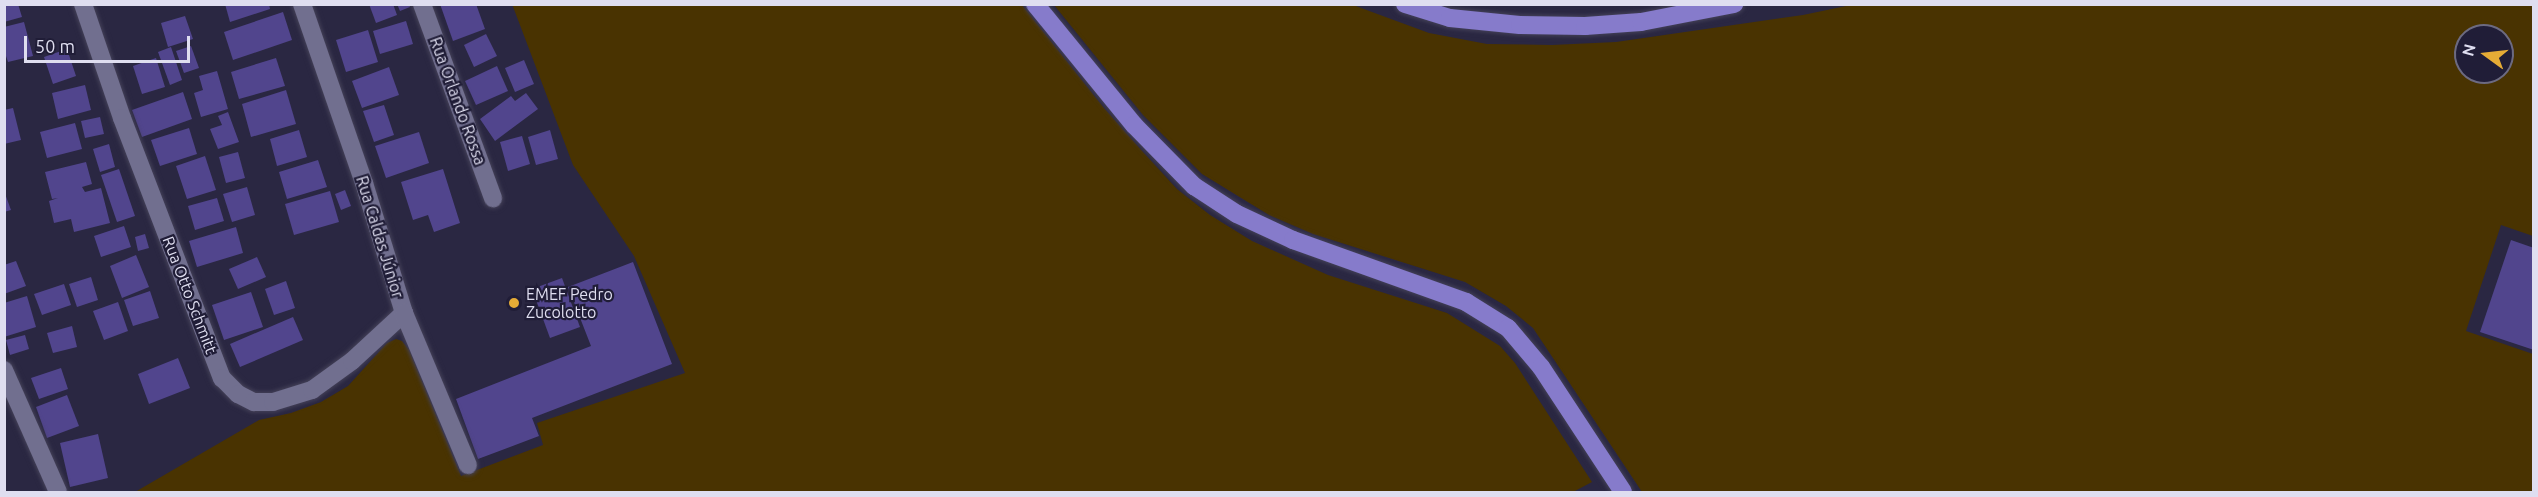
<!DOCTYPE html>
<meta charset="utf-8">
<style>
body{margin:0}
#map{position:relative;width:2538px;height:497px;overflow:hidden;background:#2a2742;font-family:Ubuntu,sans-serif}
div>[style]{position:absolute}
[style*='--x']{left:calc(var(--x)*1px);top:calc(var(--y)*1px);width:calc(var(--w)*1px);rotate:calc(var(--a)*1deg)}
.green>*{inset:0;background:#493301}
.building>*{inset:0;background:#51458d}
.roads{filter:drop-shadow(0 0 2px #444158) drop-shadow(0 0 2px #444158)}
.minor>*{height:18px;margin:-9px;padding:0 9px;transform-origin:9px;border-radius:9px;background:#716f8f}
.major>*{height:18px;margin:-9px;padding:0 9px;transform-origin:9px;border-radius:9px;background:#867bcb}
.dots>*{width:16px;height:16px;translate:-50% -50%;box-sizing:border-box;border:3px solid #201d37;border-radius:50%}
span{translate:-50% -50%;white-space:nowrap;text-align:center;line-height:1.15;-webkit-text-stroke:4.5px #201d37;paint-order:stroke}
.street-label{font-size:16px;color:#dfdef0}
.poi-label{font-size:16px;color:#dfdef0}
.left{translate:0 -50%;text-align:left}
.frame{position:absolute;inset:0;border:6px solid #dfdef0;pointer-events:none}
.north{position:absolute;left:2454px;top:24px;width:60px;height:60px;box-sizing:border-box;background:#201d37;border:2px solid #6c6a81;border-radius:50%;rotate:285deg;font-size:16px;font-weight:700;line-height:24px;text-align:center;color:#dfdef0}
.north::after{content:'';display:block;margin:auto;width:21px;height:27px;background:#e6ac36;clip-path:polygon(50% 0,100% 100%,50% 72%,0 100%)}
.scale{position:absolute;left:24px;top:36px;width:166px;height:27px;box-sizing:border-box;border:3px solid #dfdef0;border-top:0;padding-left:8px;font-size:18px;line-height:21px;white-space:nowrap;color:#dfdef0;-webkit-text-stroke:4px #201d37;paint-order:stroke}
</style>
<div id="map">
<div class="green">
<i style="clip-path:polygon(512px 4px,1022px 5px,1104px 108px,1143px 152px,1177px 189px,1210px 215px,1252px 241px,1328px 275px,1447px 313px,1500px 346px,1515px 363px,1592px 482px,1573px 492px,135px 492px,259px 420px,291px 413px,321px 402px,348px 386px,387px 343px,396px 339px,402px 341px,409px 350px,461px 476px,543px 445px,537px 423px,685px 373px,634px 256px,573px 165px)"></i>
<i style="clip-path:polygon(evenodd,1851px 5px,2533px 5px,2533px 236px,2501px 225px,2466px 331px,2533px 354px,2533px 492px,1642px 492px,1533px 328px,1506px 306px,1465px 282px,1313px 234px,1269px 215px,1202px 174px,1143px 115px,1054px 5px,1353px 5px,1429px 33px,1487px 44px,1552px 45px,1616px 42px,1803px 15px,1851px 5px,2466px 36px,2502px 36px,2502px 72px,2466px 72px,2466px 36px)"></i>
</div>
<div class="building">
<i style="clip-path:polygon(4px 4px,18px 4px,22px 17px,4px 22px)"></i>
<i style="clip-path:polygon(225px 4px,269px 4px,270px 9px,230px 22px)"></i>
<i style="clip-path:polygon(369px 4px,393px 4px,397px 15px,376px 23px)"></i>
<i style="clip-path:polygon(397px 4px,409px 4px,410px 7px,400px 11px)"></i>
<i style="clip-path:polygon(440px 4px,476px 4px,485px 29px,453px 41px)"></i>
<i style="clip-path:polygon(283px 12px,292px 40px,233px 60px,224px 32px)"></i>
<i style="clip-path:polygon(185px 16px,193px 39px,168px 47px,161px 23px)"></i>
<i style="clip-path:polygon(406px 21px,413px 44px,380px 54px,373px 31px)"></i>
<i style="clip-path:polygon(24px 22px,33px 56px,8px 62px,4px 50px,4px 27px)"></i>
<i style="clip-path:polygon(368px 30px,378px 62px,346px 72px,336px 40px)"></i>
<i style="clip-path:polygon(486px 34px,497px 56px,474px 67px,464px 45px)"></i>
<i style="clip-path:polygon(191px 46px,199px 68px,184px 73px,176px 51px)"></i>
<i style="clip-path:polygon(171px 47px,182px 80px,170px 85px,158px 52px)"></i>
<i style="clip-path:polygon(67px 49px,76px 76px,53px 84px,44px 57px)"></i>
<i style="clip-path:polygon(156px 58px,165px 87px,142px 94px,133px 66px)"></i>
<i style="clip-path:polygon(276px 58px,285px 86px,239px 99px,231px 72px)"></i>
<i style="clip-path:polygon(524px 60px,534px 84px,515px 92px,505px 68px)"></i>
<i style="clip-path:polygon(497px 66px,508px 91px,476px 105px,465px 81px)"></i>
<i style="clip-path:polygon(389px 67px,399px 95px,362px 108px,352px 81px)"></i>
<i style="clip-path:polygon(217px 71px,228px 109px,201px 117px,194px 93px,203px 90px,199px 76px)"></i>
<i style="clip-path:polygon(85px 85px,91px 110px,58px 119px,52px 93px)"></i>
<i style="clip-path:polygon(286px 90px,296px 124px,251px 137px,242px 104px)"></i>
<i style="clip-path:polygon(183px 92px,192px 119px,142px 137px,132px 110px)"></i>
<i style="clip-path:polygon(526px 93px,538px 109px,495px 141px,480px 119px,511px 96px,515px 101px)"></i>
<i style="clip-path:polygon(384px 105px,394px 135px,374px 142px,363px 111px)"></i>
<i style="clip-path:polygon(13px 108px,21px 140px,4px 144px,4px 110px)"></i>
<i style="clip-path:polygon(228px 112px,239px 142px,218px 149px,210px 129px,222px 125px,218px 116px)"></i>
<i style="clip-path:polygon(100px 117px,104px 134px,85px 138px,81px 121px)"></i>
<i style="clip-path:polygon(75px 123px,82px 149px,47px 158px,40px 132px)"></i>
<i style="clip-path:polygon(189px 128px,197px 154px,160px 166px,151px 140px)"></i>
<i style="clip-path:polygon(299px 130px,307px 157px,277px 166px,270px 139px)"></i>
<i style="clip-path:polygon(550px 130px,558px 159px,536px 165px,528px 137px)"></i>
<i style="clip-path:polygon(419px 132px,429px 163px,386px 178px,375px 146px)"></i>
<i style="clip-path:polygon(522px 136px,530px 164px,508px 171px,500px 142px)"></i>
<i style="clip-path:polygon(109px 144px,115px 167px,100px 172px,93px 149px)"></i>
<i style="clip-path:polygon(238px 152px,245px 178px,226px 183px,219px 157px)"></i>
<i style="clip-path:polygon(205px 156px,216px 190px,187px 199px,176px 166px)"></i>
<i style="clip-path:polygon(318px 160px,327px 187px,287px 199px,279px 172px)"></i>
<i style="clip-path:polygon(86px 162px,92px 184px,82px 187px,85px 192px,101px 188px,110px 223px,74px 232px,71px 219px,54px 223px,49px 201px,58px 198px,52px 199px,45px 172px)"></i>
<i style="clip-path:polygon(119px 169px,135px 216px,117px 222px,101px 175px)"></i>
<i style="clip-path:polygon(443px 169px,460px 223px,434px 232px,428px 215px,413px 220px,401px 182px)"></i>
<i style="clip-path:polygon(247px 187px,255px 215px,232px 222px,223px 194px)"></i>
<i style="clip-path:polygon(345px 190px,351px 206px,341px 210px,335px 194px)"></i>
<i style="clip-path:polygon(4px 191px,11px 210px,4px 212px)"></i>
<i style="clip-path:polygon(330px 191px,339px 222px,294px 235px,285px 204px)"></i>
<i style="clip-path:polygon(217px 198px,224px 221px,195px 230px,188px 206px)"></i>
<i style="clip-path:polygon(124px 226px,131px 247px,101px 257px,94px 236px)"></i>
<i style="clip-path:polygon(236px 227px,243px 253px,197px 267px,189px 241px)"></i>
<i style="clip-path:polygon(145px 234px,149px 248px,138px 251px,135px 237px)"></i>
<i style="clip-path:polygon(2511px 240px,2534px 248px,2534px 350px,2480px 332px)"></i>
<i style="clip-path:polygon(136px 255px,149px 287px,122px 298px,110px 266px)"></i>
<i style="clip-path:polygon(257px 257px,266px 277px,238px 289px,229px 269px)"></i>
<i style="clip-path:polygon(16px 261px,26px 286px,4px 294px,4px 265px)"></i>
<i style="clip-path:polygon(633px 262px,672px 364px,532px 418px,539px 436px,478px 459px,456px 399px,591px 346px,568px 287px)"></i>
<i style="clip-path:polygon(91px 277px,98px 300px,77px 307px,69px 284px)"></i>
<i style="clip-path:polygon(562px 278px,580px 327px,550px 338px,532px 289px)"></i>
<i style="clip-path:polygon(286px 281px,295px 308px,274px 315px,265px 289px)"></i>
<i style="clip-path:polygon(64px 284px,71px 305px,42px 315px,34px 294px)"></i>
<i style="clip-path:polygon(150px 291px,159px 318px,133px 326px,124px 300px)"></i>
<i style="clip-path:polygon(251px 292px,263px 327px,224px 340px,212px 305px)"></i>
<i style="clip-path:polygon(27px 296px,36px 327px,4px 337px,4px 303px)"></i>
<i style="clip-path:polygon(118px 302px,128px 331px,104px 340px,93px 311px)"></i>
<i style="clip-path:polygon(293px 317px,303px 340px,240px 367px,230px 344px)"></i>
<i style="clip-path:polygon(72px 326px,77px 347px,53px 353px,47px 333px)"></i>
<i style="clip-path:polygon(25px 335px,29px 349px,10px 355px,6px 340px)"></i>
<i style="clip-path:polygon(178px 358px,190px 388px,149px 404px,138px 374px)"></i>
<i style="clip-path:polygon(61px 368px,68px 389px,39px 399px,31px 378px)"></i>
<i style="clip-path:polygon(67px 395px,79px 426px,47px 438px,36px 407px)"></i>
<i style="clip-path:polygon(98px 434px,108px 478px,70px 487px,60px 443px)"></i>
</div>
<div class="roads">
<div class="minor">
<i style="--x:83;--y:4;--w:120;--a:71.1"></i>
<i style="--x:122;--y:118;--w:279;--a:69"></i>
<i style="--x:222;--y:378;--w:23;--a:45"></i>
<i style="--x:238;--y:394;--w:18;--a:27"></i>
<i style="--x:254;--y:402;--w:19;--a:0"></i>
<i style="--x:273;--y:402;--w:41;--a:-17.1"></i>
<i style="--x:312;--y:390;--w:49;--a:-35.9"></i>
<i style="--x:352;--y:361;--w:71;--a:-42.7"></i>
<i style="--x:302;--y:4;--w:189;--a:70.9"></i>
<i style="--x:364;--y:183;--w:136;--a:72.9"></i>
<i style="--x:404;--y:313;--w:165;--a:67.2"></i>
<i style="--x:422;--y:4;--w:207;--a:69.9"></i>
<i style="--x:4;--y:370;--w:133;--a:66.1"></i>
</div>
<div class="major">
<i style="--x:1035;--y:4;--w:156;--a:50.7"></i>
<i style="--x:1134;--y:125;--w:86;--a:45.5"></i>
<i style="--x:1194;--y:186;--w:51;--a:33.1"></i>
<i style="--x:1237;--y:214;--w:62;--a:24.9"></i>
<i style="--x:1293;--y:240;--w:184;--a:19.7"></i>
<i style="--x:1466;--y:302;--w:49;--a:31.8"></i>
<i style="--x:1508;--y:328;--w:51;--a:49.8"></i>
<i style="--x:1541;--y:367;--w:149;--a:56.7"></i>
<i style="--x:1405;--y:4;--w:47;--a:17.3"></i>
<i style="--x:1450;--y:18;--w:70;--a:5.7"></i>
<i style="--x:1520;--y:25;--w:65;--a:0.9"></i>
<i style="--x:1585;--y:26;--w:56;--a:-4.1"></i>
<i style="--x:1641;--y:22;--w:95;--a:-11"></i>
</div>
</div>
<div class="dots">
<i style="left:514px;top:303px;background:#e6ac36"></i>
</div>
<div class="street-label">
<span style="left:458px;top:101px;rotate:70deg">Rua Orlando Rossa</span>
<span style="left:380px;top:237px;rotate:73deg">Rua Caldas Júnior</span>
<span style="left:190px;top:295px;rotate:69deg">Rua Otto Schmitt</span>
</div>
<div class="poi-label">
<span class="left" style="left:526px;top:303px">EMEF Pedro<br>Zucolotto</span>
</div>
<div class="frame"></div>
<div class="north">N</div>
<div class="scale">50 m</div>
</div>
